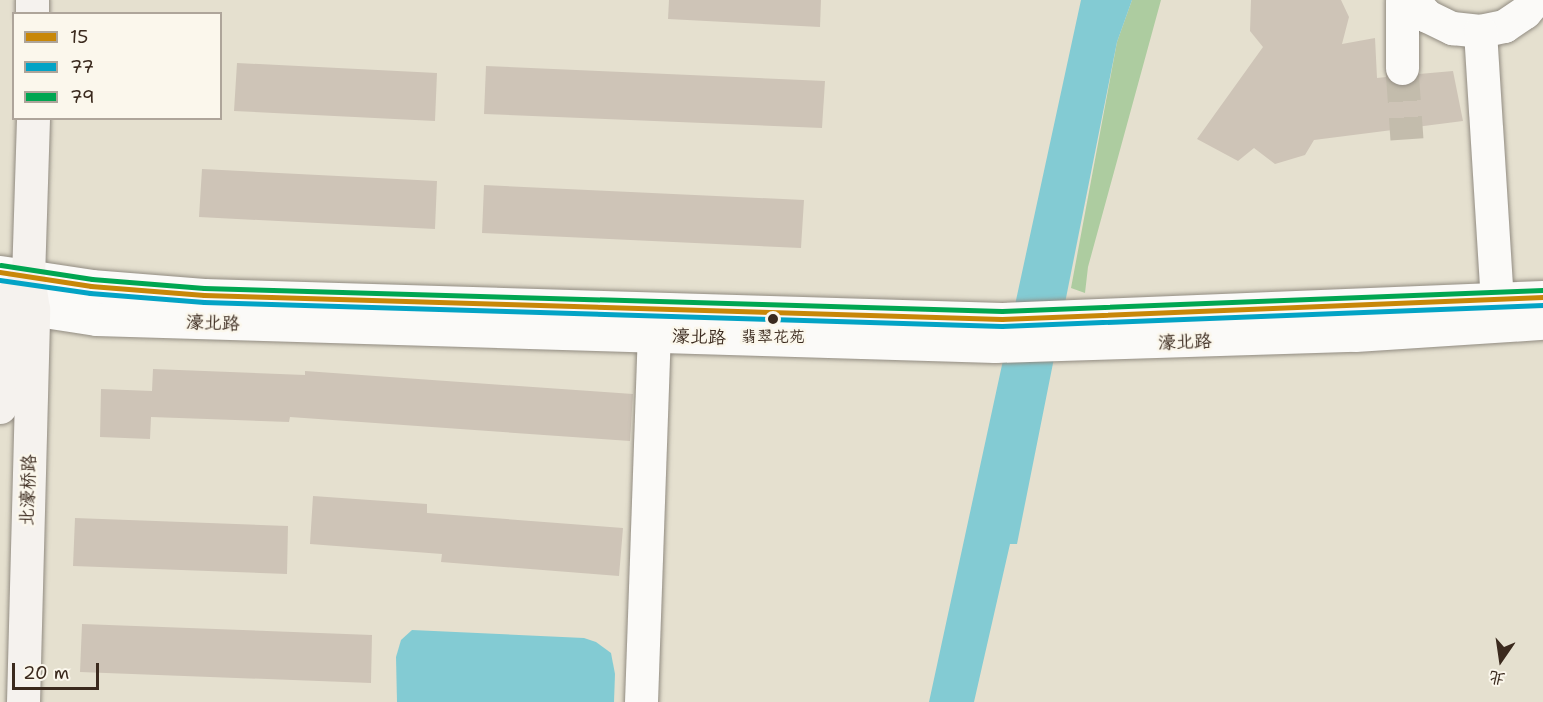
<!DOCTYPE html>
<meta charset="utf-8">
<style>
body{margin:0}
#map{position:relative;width:1543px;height:702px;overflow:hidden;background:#e5e0cf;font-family:"Shantell Sans","LXGW WenKai TC",sans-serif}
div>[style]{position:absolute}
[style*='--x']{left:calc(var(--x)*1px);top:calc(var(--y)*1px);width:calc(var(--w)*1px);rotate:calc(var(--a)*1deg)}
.forest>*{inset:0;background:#adcca0}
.water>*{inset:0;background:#83cbd3}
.building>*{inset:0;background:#cec4b7}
.minor-tunnel>*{height:33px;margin-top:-16.5px;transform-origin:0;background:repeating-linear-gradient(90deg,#c3bcac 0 33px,transparent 0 49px)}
.roads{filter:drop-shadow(0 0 2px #918b81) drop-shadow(0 0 2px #918b81)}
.minor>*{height:33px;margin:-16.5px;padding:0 16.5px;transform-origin:16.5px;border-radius:16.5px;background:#fbfaf8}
.tertiary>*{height:33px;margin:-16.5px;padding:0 16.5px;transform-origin:16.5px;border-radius:16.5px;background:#fbfaf8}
.secondary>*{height:33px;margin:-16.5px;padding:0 16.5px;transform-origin:16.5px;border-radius:16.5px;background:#f5f2ee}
.bus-1>*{height:4.5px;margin:-2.25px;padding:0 2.25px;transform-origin:2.25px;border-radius:2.25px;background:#c88708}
.bus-2>*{height:4.5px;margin:-2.25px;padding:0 2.25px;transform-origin:2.25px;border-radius:2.25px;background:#03a3c5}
.bus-3>*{height:4.5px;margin:-2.25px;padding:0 2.25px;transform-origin:2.25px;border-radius:2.25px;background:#00a651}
.dots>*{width:16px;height:16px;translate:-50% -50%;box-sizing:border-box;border:3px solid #fbf7ec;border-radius:50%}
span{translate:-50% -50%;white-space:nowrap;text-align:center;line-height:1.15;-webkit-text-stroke:5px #fbf7ec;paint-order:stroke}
.bus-label{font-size:16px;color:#3b2a1e}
.street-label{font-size:18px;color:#3b2a1e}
.legend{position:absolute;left:12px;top:12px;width:210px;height:108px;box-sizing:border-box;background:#fbf7ec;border:2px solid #aea59a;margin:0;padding:8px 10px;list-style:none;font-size:18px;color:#3b2a1e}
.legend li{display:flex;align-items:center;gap:12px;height:30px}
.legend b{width:30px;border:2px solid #aea59a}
.north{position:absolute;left:1471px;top:630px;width:60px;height:60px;-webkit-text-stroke:4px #fbf7ec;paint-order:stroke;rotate:193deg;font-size:16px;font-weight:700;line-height:24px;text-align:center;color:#3b2a1e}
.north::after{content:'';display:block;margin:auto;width:21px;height:27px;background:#3b2a1e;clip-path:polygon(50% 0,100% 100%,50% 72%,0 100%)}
.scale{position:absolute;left:12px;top:663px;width:87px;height:27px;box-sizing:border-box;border:3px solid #3b2a1e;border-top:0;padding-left:8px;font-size:18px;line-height:21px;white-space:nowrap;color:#3b2a1e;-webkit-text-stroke:4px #fbf7ec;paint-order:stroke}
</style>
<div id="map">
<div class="forest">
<i style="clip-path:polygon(1132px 0,1161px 0,1088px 267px,1085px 293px,1071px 288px,1117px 42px)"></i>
</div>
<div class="water">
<i style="clip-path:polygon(1081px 0,1132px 0,1117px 42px,1017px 544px,1010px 544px,974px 702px,929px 702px)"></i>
<i style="clip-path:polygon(412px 630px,584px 638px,596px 642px,611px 653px,615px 674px,614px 702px,397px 702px,396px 657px,401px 640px)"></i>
</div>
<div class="building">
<i style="clip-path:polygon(669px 0,821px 0,820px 27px,668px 19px)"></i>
<i style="clip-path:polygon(1251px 0,1341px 0,1349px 17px,1342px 44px,1375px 38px,1377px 78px,1386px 77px,1403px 87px,1412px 84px,1419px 74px,1453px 71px,1463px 121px,1314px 140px,1305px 155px,1275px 164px,1254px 148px,1238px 161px,1197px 139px,1263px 47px,1250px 31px)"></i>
<i style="clip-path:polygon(237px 63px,437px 73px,435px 121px,234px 111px)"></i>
<i style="clip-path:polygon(486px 66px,825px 81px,822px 128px,484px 114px)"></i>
<i style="clip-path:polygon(202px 169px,437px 181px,435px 229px,199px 217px)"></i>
<i style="clip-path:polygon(484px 185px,804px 200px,801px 248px,482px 233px)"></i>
<i style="clip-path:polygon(153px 369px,305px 375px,305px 371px,633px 394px,630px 441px,290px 417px,289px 422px,151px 417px,150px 439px,100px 437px,101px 389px,152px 391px)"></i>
<i style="clip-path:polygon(313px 496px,427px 504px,427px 513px,623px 528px,619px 576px,441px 562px,442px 554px,310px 544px)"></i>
<i style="clip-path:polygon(75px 518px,288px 526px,287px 574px,73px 566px)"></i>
<i style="clip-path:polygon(82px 624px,372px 635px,371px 683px,80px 672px)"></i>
</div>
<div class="minor-tunnel">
<i style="--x:1402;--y:68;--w:71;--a:86"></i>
</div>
<div class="roads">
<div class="minor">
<i style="--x:1412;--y:0;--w:22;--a:47"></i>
<i style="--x:1427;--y:16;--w:28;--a:26"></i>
<i style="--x:1452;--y:28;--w:28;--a:6"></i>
<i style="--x:1480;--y:31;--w:25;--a:-12"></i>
<i style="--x:1504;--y:26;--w:25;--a:-34"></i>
<i style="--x:1525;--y:12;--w:16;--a:-50"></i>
<i style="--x:1480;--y:31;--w:271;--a:86.4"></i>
<i style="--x:1402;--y:68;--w:68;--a:-90"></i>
<i style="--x:641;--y:702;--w:392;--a:-88"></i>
</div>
<div class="tertiary">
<i style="--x:0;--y:272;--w:92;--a:8.7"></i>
<i style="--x:91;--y:286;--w:113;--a:4.6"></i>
<i style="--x:204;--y:295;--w:798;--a:1.72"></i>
<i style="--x:1002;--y:319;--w:541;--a:-2.33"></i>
<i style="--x:5;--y:305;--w:92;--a:8.7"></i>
<i style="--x:96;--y:319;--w:899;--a:1.72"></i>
<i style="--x:995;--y:346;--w:360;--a:-1.8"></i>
<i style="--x:1355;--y:335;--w:188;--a:-3.7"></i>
</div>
<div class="secondary">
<i style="--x:32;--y:0;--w:14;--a:90"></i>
<i style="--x:0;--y:407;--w:102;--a:-88.3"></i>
<i style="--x:3;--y:305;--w:37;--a:-47"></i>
<i style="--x:23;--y:702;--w:393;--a:-88.5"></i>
<i style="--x:33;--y:309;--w:31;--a:-99"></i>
<i style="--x:28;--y:278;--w:160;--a:-88.2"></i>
</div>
</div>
<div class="bus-1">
<i style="--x:0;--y:272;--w:92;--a:8.7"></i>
<i style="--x:91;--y:286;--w:113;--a:4.6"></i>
<i style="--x:204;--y:295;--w:798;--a:1.72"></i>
<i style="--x:1002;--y:319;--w:541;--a:-2.33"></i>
</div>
<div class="bus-2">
<i style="--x:0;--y:280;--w:91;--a:8.2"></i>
<i style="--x:90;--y:293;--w:114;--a:4.5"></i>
<i style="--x:204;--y:302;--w:798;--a:1.72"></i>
<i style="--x:1002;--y:326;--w:541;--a:-2.22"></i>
</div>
<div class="bus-3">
<i style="--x:1;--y:265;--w:92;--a:8.7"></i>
<i style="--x:92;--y:279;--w:112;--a:4.6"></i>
<i style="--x:204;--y:288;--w:798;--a:1.65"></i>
<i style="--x:1002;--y:311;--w:541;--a:-2.22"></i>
</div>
<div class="dots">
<i style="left:773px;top:319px;background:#3b2a1e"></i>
</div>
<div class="bus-label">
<span style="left:773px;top:337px">翡翠花苑</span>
</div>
<div class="street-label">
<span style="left:213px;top:323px;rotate:2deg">濠北路</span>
<span style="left:699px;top:337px;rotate:2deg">濠北路</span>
<span style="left:1185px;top:342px;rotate:-2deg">濠北路</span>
<span style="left:28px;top:490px;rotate:-88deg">北濠桥路</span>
</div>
<ul class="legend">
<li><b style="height:8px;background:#c88708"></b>15</li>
<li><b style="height:8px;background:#03a3c5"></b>77</li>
<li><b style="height:8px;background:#00a651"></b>79</li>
</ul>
<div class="north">北</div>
<div class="scale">20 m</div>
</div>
